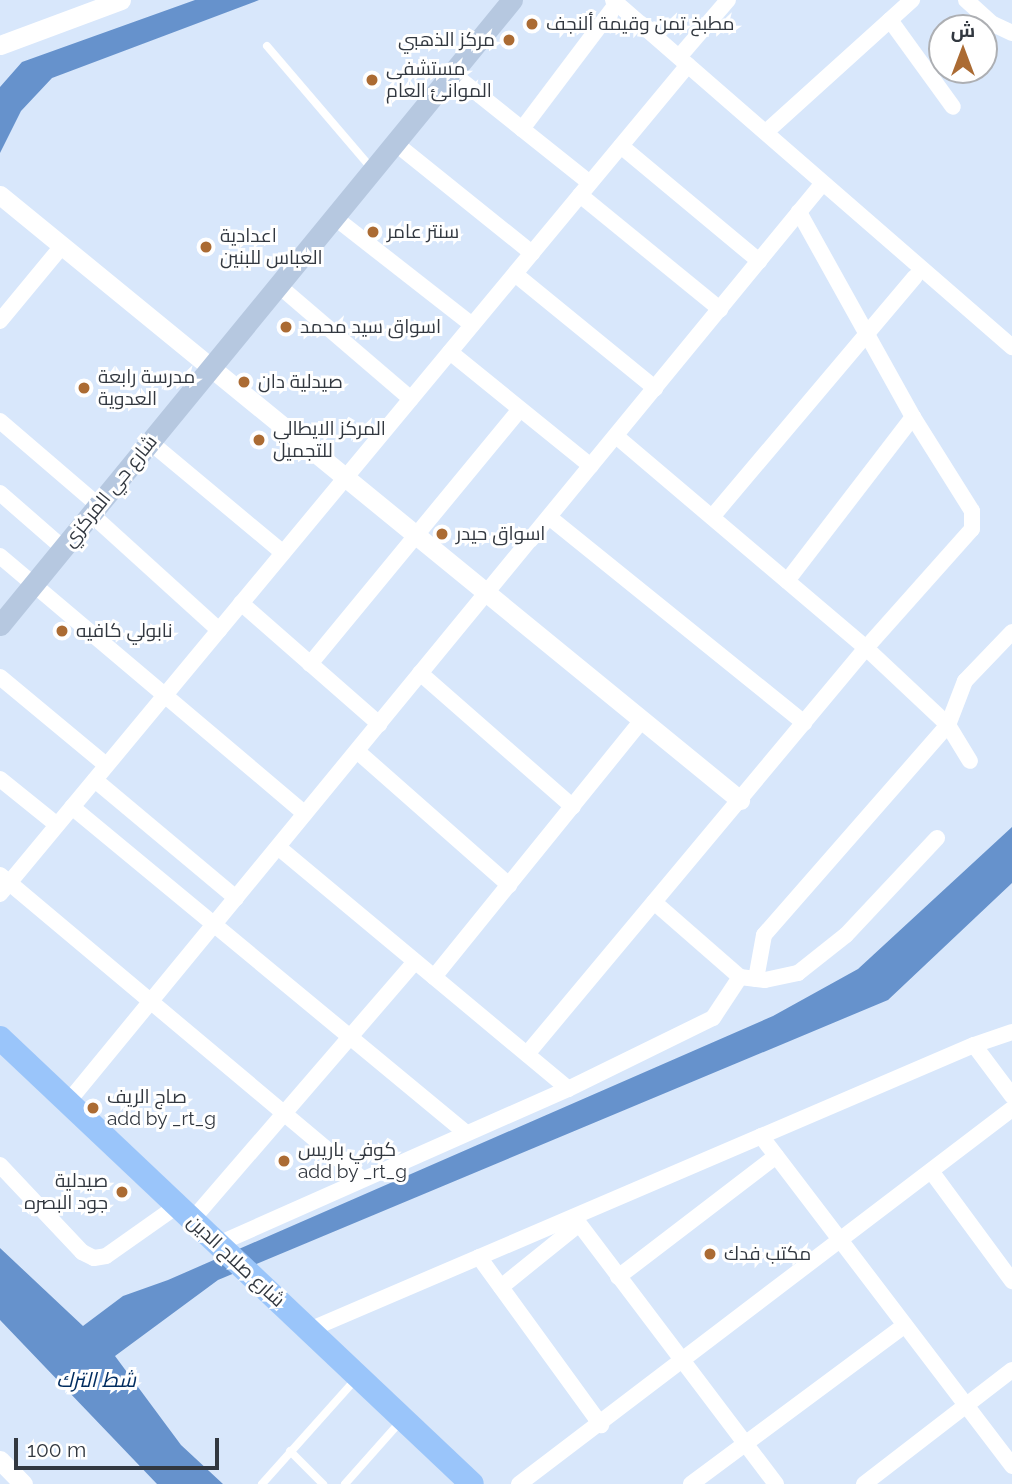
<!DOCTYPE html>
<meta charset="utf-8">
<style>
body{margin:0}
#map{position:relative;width:1012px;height:1484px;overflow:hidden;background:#d8e7fb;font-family:Raleway,Cairo,sans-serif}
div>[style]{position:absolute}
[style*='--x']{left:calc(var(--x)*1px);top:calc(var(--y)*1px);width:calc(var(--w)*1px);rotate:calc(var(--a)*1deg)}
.water>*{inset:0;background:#6692cc}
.service>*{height:8px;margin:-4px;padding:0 4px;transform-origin:4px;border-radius:4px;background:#fff}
.minor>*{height:16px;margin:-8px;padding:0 8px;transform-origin:8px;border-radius:8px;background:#fff}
.tertiary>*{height:19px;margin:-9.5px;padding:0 9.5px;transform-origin:9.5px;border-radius:9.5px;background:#fff}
.secondary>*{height:21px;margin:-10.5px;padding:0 10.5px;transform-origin:10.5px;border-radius:10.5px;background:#b6c8e0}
.primary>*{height:24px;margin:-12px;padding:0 12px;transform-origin:12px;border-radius:12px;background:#9ac5fa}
.dots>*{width:19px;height:19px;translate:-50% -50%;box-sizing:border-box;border:4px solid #fff;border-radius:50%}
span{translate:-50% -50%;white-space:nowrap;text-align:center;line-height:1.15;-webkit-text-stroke:6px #fff;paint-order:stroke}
.poi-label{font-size:19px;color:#323840}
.left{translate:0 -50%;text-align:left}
.right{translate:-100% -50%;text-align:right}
.street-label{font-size:19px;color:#323840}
.water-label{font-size:21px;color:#002c5f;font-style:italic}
.north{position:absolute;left:928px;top:14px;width:70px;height:70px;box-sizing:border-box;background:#fff;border:2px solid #adafb3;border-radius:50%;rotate:0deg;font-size:19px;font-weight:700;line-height:28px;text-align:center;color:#323840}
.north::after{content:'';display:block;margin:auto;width:24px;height:32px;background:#ab6b33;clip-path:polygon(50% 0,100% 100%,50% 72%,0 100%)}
.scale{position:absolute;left:14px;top:1438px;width:205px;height:32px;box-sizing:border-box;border:4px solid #323840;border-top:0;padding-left:9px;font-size:21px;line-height:24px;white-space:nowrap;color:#323840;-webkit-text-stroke:5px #fff;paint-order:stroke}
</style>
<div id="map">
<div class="water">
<i style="clip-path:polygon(195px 0,259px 0,52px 78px,21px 111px,0 153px,0 87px,22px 62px)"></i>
<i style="clip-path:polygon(1012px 827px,1012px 883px,888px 1000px,218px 1280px,115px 1356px,181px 1445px,223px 1484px,157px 1484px,0 1320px,0 1248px,83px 1326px,123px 1296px,168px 1280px,773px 1016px,858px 969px)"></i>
</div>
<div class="service">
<i style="--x:267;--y:46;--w:162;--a:49.5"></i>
<i style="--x:290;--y:1451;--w:47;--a:45"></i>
<i style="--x:262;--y:1484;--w:141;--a:-48.2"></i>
<i style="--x:345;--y:1484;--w:84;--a:-48.4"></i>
</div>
<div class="minor">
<i style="--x:613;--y:0;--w:529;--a:41.01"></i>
<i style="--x:966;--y:0;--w:36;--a:42"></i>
<i style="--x:993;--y:24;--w:21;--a:25"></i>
<i style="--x:890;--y:20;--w:107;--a:54.1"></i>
<i style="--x:679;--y:57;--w:75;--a:-49.3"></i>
<i style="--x:452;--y:73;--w:176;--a:38.6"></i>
<i style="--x:522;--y:129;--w:158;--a:-53"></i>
<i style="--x:766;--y:132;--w:197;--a:-42.1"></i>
<i style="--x:395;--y:143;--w:176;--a:38.8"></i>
<i style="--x:621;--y:146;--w:180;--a:39.8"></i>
<i style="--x:580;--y:195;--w:181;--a:39.2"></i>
<i style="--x:334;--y:217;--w:175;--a:38"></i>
<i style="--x:515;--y:274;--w:181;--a:39.2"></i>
<i style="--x:278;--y:285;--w:175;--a:40.6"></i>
<i style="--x:0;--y:321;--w:97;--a:-50.4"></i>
<i style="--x:450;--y:352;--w:181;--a:39"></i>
<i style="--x:0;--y:421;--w:129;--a:40.6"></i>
<i style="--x:616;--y:436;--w:328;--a:40.3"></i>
<i style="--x:866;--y:648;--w:112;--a:43.2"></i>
<i style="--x:948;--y:725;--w:42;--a:58.6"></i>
<i style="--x:150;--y:442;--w:173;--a:39.8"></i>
<i style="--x:0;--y:493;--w:84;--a:41.1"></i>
<i style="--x:91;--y:514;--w:173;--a:42.2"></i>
<i style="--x:549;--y:517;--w:328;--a:38.9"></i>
<i style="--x:712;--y:517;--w:314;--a:-49.8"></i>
<i style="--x:0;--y:556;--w:399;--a:40.2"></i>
<i style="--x:787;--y:581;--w:207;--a:-52.5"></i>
<i style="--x:241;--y:603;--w:184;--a:41.2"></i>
<i style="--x:310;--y:664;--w:330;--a:-50.5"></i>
<i style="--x:420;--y:673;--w:203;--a:41.2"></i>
<i style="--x:0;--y:677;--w:138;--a:39.7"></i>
<i style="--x:357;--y:751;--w:203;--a:41.4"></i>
<i style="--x:0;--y:779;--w:73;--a:38.9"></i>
<i style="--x:95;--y:780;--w:184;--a:39.9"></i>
<i style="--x:72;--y:807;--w:511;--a:39.6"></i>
<i style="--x:278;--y:847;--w:378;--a:39.8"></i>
<i style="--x:0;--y:875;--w:473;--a:40"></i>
<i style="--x:0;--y:894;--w:1077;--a:-50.31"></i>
<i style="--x:654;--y:902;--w:114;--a:41.1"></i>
<i style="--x:434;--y:977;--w:331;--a:-51"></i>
<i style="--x:756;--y:979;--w:45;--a:-79.7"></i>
<i style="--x:764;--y:935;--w:279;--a:-48.8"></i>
<i style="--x:948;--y:725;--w:47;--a:-68.9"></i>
<i style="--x:965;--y:681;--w:68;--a:-46.2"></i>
<i style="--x:974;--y:1045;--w:64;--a:53.3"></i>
<i style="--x:527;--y:1054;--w:529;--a:-50.14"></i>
<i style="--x:866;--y:648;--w:159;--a:-48.3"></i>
<i style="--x:972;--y:529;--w:18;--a:-90"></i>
<i style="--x:972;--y:511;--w:111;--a:-122.1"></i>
<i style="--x:913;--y:417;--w:235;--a:-119.1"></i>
<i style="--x:68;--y:1102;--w:1189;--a:-50.6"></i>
<i style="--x:761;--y:1136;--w:415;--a:52.7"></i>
<i style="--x:0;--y:1165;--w:120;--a:46.7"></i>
<i style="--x:82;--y:1252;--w:13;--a:27"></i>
<i style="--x:94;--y:1258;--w:12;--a:-9"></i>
<i style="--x:106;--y:1256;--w:87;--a:-35.2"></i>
<i style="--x:931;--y:1171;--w:137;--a:53.6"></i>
<i style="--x:574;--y:1217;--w:335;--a:52.9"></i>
<i style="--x:192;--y:1220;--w:341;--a:-49.2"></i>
<i style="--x:218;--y:1244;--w:383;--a:-23.9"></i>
<i style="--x:568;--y:1089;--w:161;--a:-26.1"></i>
<i style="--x:713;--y:1018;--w:49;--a:-56.6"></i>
<i style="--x:740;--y:977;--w:25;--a:7"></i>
<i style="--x:765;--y:980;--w:34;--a:-12"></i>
<i style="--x:798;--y:973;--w:61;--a:-38.4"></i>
<i style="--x:846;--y:935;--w:133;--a:-46.8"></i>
<i style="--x:479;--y:1257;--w:208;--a:54"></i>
<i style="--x:618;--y:1277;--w:199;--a:-37.4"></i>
<i style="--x:501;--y:1287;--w:100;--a:-38.9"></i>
<i style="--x:309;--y:1330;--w:723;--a:-23.2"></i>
<i style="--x:974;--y:1045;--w:40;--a:-18.9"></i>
<i style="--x:519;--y:1484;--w:619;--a:-37.26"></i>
<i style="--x:691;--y:1484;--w:265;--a:-36.6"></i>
<i style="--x:864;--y:1484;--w:187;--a:-37.6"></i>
</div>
<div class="tertiary">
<i style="--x:0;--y:45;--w:129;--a:-20.4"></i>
<i style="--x:0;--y:195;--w:956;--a:39.27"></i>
<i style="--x:0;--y:1460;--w:33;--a:46"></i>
</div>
<div class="secondary">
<i style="--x:0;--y:625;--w:808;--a:-50.68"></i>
</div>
<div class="primary">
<i style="--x:0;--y:1038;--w:649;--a:43.38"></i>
</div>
<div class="dots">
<i style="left:532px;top:24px;background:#ab6b33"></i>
<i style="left:509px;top:40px;background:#ab6b33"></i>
<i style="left:372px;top:80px;background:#ab6b33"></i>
<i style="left:373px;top:232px;background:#ab6b33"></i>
<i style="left:206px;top:247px;background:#ab6b33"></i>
<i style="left:286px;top:327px;background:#ab6b33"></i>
<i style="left:244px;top:382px;background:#ab6b33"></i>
<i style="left:84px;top:388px;background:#ab6b33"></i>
<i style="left:259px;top:440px;background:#ab6b33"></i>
<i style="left:442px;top:534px;background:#ab6b33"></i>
<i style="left:62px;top:631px;background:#ab6b33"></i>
<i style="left:93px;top:1108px;background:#ab6b33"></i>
<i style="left:284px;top:1161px;background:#ab6b33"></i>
<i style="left:122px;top:1192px;background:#ab6b33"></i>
<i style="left:710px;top:1254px;background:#ab6b33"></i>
</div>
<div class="poi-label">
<span class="left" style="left:546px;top:24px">مطبخ تمن وقيمة ألنجف</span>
<span class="right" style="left:495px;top:40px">مركز الذهبي</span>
<span class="left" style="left:386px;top:80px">مستشفى<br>الموانئ العام</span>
<span class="left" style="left:387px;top:232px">سنتر عامر</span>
<span class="left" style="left:220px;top:247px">اعدادية<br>العباس للبنين</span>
<span class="left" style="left:300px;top:327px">اسواق سيد محمد</span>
<span class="left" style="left:98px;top:388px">مدرسة رابعة<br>العدوية</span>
<span class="left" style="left:258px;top:382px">صيدلية دان</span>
<span class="left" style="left:273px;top:440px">المركز الايطالي<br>للتجميل</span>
<span class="left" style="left:456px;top:534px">اسواق حيدر</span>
<span class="left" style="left:76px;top:631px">نابولي كافيه</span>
<span class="left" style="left:107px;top:1108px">صاج الريف<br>add by _rt_g</span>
<span class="left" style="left:298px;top:1161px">كوفي باريس<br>add by _rt_g</span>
<span class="right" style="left:108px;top:1192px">صيدلية<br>جود البصره</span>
<span class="left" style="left:724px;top:1254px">مكتب فدك</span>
</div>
<div class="street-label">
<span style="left:110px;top:491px;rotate:-51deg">شارع حي المركزي</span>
<span style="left:236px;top:1261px;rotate:43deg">شارع صلاح الدين</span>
</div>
<div class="water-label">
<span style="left:96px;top:1380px">شط الترك</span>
</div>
<div class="north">ش</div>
<div class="scale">100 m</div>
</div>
